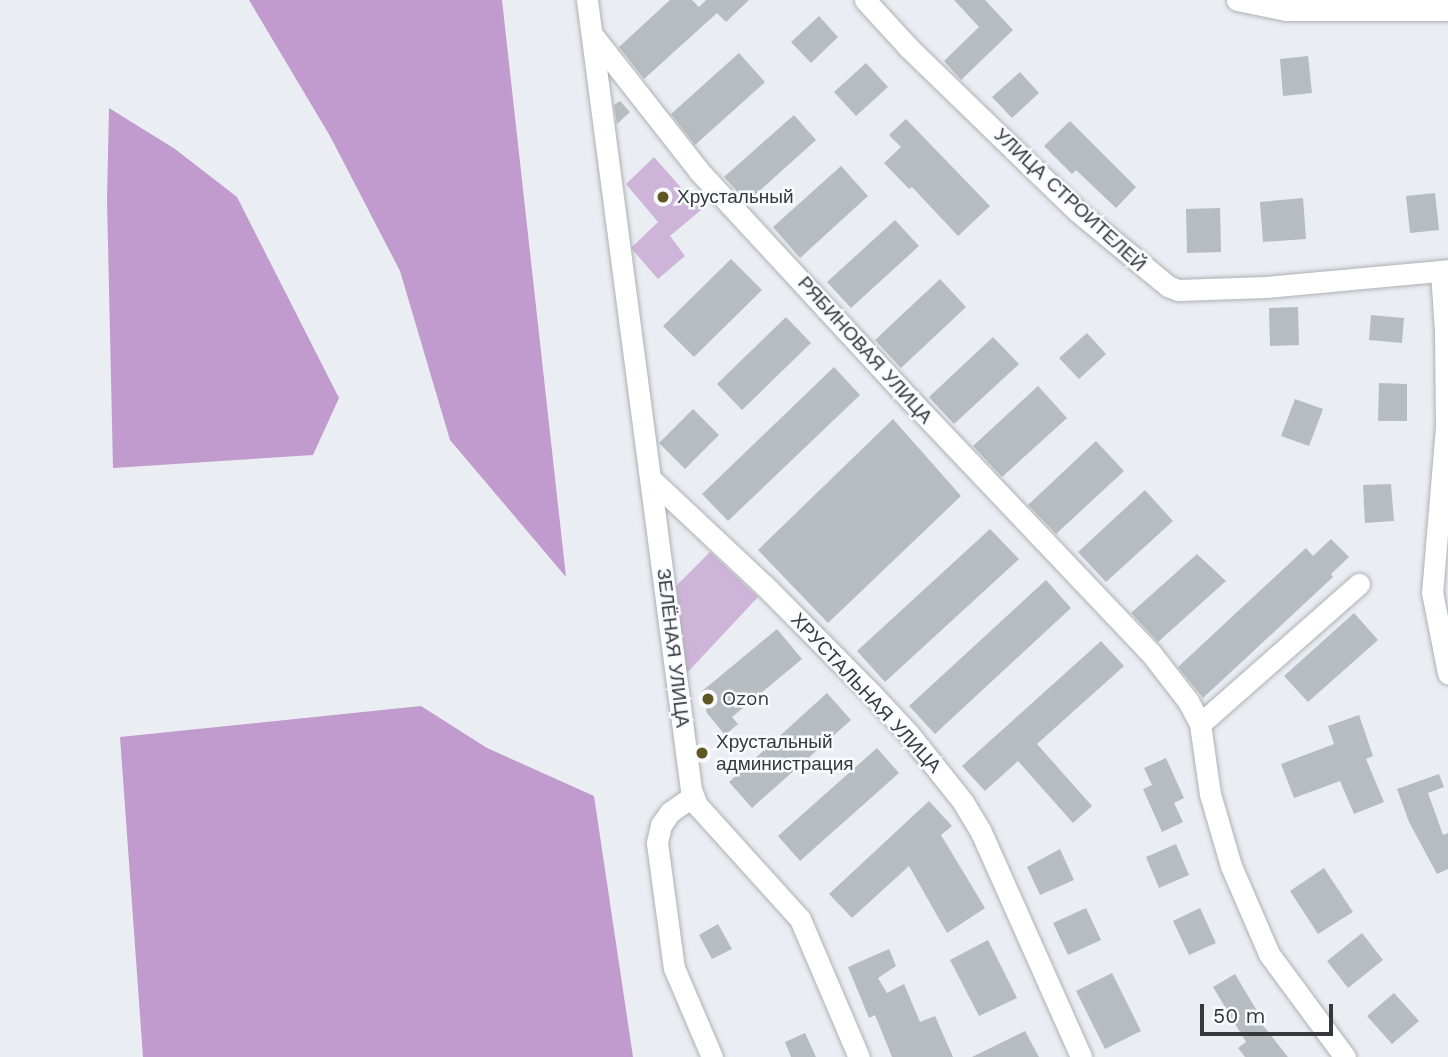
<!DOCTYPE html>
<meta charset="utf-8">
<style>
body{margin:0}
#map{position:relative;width:1448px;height:1057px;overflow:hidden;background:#eaeef3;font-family:"Work Sans",sans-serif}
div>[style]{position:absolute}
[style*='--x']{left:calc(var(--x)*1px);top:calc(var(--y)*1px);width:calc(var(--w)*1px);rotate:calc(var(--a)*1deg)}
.green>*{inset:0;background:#cfb4d9}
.forest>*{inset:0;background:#c19ace}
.building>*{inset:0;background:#b6bcbf}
.roads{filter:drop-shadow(0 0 2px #adb1b5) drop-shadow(0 0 2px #adb1b5)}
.street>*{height:21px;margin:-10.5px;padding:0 10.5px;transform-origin:10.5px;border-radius:10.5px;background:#fff}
.dots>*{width:19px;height:19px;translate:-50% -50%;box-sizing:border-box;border:4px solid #f8fbff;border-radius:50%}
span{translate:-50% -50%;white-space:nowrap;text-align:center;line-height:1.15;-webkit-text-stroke:5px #f8fbff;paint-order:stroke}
.poi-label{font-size:19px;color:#36383a}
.left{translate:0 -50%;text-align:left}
.street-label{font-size:19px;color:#36383a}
.scale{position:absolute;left:1200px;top:1004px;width:133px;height:32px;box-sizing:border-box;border:4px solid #36383a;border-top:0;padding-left:9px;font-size:21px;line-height:24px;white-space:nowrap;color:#36383a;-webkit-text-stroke:5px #f8fbff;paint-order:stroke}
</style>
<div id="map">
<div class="green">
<i style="clip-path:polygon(654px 157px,701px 210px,670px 236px,685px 256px,658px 279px,631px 248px,658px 222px,626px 184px)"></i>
<i style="clip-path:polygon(710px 552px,758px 597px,686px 674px,676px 586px)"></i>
</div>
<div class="forest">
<i style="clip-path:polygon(249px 0,502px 0,566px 577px,450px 440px,400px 271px,330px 136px)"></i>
<i style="clip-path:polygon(109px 108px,175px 149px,237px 197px,339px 398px,313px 455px,113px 468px,107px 199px)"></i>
<i style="clip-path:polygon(421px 706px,487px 748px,594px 796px,633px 1057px,143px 1057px,120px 737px)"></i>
</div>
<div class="building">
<i style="clip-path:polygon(670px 0,692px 0,699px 7px,706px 0,749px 0,726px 22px,717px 13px,644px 79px,619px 47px)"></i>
<i style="clip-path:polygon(954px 0,985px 0,1013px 30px,961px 80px,944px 61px,979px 27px)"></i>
<i style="clip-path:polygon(819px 16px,838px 37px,811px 63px,791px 42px)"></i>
<i style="clip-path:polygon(739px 53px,765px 82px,695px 145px,671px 114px)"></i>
<i style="clip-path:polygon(1308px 56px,1312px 93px,1283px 96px,1280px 59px)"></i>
<i style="clip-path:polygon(866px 63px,888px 87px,856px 116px,834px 92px)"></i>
<i style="clip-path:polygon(1020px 72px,1039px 93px,1012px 118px,992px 97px)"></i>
<i style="clip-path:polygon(620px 101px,630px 112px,617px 124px,614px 105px)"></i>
<i style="clip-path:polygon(794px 115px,816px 140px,747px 202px,724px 177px)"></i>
<i style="clip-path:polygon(906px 119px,990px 206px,958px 236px,912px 187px,909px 189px,884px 163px,901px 147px,889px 135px)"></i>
<i style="clip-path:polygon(1070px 121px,1136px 187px,1116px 208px,1076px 170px,1072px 174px,1044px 146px)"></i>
<i style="clip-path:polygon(841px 166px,868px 196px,800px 258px,773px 227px)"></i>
<i style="clip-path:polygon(1435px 193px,1439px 230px,1410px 233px,1406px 196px)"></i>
<i style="clip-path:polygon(1303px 198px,1306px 239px,1263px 242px,1260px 202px)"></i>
<i style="clip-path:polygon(1220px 208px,1221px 252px,1187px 253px,1186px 209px)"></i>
<i style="clip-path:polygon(895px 220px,919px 246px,851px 308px,827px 282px)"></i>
<i style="clip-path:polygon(731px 259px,762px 290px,694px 357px,663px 326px)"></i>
<i style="clip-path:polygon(940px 279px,966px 307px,901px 368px,875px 340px)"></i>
<i style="clip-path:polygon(1298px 307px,1299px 345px,1270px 346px,1269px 308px)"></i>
<i style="clip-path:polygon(1371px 315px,1404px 318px,1402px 343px,1369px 340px)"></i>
<i style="clip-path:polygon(786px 317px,811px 343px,742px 410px,717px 384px)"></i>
<i style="clip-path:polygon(1087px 333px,1106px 354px,1079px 379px,1059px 358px)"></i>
<i style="clip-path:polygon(993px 337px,1019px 364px,954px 424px,929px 397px)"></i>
<i style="clip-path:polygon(834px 367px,860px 395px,728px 521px,702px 494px)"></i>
<i style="clip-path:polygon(1379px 383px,1407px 384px,1407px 421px,1378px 421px)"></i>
<i style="clip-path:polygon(1038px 386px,1067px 418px,1002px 477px,973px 446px)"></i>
<i style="clip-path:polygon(1295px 399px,1323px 409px,1309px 446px,1281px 436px)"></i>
<i style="clip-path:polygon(693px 409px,719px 435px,685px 469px,659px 443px)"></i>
<i style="clip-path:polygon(893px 419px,961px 496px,828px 623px,758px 550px)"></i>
<i style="clip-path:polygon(1096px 441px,1124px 471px,1056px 534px,1028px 505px)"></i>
<i style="clip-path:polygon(1391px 484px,1394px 521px,1365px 523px,1363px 485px)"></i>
<i style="clip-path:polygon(1145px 490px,1173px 521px,1106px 582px,1078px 552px)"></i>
<i style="clip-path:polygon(990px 529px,1019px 559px,885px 682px,857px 651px)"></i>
<i style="clip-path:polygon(1331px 539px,1349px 557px,1331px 574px,1333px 577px,1203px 698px,1178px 667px,1306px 548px,1313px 556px)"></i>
<i style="clip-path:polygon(1197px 554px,1226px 581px,1158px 642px,1131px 613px)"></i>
<i style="clip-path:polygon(1046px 580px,1071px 608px,935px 734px,909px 706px)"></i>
<i style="clip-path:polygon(1354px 613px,1378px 640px,1308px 702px,1284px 676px)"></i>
<i style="clip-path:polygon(777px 629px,802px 659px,732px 717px,738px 724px,725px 735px,707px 713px,701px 692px)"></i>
<i style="clip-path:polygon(1101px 641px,1124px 666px,1037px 744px,1092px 806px,1073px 823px,1018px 761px,985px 791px,962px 766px)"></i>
<i style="clip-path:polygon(827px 693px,851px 720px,752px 808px,729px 782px)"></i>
<i style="clip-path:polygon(1359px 715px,1373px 756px,1366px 759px,1384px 802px,1354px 814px,1340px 781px,1294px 798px,1281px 764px,1334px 744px,1328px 726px)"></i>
<i style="clip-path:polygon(877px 748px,899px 773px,800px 861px,778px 836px)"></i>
<i style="clip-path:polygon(1166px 758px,1184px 798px,1174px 803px,1183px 822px,1162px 832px,1143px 789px,1152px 785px,1144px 768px)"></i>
<i style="clip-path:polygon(1439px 774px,1444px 787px,1428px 793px,1443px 835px,1448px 833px,1448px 869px,1437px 874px,1409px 822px,1397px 789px)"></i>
<i style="clip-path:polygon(929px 801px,952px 826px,941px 835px,985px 908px,947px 933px,909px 866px,852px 918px,829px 894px)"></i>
<i style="clip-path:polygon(1176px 844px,1189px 875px,1159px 888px,1146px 857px)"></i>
<i style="clip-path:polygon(1060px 849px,1074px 880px,1040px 895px,1027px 867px)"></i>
<i style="clip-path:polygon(1324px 868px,1353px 912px,1318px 934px,1290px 891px)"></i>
<i style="clip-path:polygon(1086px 908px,1101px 940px,1068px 955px,1053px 923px)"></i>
<i style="clip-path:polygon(1200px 908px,1216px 943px,1189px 955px,1173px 921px)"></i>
<i style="clip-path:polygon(718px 924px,732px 949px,712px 959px,699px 935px)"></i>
<i style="clip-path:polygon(1362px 933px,1383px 960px,1348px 988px,1327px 961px)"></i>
<i style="clip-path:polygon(988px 940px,1017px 998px,979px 1016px,950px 960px)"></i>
<i style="clip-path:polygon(889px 949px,896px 966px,878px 978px,887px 993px,904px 984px,920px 1022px,935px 1016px,953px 1057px,892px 1057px,875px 1015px,869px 1018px,848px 967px)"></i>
<i style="clip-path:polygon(1112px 973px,1141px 1031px,1105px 1049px,1076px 991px)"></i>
<i style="clip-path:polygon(1235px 974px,1260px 1016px,1257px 1018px,1288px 1057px,1245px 1057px,1238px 1048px,1246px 1042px,1213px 987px)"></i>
<i style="clip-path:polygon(1394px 993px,1419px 1021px,1392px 1044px,1367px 1016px)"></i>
<i style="clip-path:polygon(1025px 1031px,1039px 1057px,972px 1057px)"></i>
<i style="clip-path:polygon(805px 1033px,816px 1057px,791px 1057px,785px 1042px)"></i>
</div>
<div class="roads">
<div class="street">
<i style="--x:587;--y:0;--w:797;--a:82.5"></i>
<i style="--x:691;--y:790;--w:16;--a:68"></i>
<i style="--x:697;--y:805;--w:154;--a:47.9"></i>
<i style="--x:800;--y:919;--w:150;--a:66.9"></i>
<i style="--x:865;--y:0;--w:64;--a:47.5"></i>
<i style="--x:908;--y:47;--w:235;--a:44.1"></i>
<i style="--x:1077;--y:211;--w:118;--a:39.5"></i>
<i style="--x:1168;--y:286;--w:11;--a:22"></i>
<i style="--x:1178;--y:290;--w:88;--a:-2"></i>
<i style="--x:1266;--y:287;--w:183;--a:-5.3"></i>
<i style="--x:1237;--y:0;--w:50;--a:11.5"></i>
<i style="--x:1286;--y:10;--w:162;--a:0"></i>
<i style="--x:594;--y:37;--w:170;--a:51.9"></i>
<i style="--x:699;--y:171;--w:298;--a:47.3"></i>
<i style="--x:901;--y:390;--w:361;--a:46.5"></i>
<i style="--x:1150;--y:652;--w:62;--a:52.2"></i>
<i style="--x:1188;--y:701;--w:26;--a:62"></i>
<i style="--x:1200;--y:724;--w:71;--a:81.9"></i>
<i style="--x:1210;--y:794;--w:75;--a:73.7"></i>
<i style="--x:1231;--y:866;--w:96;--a:66.6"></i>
<i style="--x:1269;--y:954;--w:128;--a:53.6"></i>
<i style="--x:1441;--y:271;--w:60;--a:86.2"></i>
<i style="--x:1445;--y:331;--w:96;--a:89.4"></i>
<i style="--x:1446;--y:427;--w:166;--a:94.8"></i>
<i style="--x:1432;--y:592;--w:83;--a:78.8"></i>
<i style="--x:652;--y:480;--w:154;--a:43.2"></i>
<i style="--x:764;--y:585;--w:146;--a:45.3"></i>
<i style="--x:867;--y:689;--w:62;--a:47"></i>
<i style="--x:909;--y:734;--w:87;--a:51.5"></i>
<i style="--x:963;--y:802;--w:35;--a:59"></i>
<i style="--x:981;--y:832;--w:246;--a:66"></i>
<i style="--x:1200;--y:724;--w:212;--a:-41.4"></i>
<i style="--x:693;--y:796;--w:28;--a:145"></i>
<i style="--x:670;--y:812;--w:16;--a:125"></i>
<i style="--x:661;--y:825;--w:18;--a:103"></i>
<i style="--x:657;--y:843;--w:126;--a:82.3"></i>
<i style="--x:674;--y:968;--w:97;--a:66.9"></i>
</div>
</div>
<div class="dots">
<i style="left:663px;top:197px;background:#5f5622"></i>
<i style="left:708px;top:699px;background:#5f5622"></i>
<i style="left:702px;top:753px;background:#5f5622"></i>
</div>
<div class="poi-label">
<span class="left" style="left:677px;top:197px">Хрустальный</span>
<span class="left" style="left:722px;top:699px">Ozon</span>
<span class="left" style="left:716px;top:753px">Хрустальный<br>администрация</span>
</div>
<div class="street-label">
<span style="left:1070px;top:200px;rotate:43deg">УЛИЦА СТРОИТЕЛЕЙ</span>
<span style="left:865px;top:350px;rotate:48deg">РЯБИНОВАЯ УЛИЦА</span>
<span style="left:673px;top:648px;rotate:83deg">ЗЕЛЁНАЯ УЛИЦА</span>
<span style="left:866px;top:693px;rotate:47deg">ХРУСТАЛЬНАЯ УЛИЦА</span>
</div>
<div class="scale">50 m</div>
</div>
